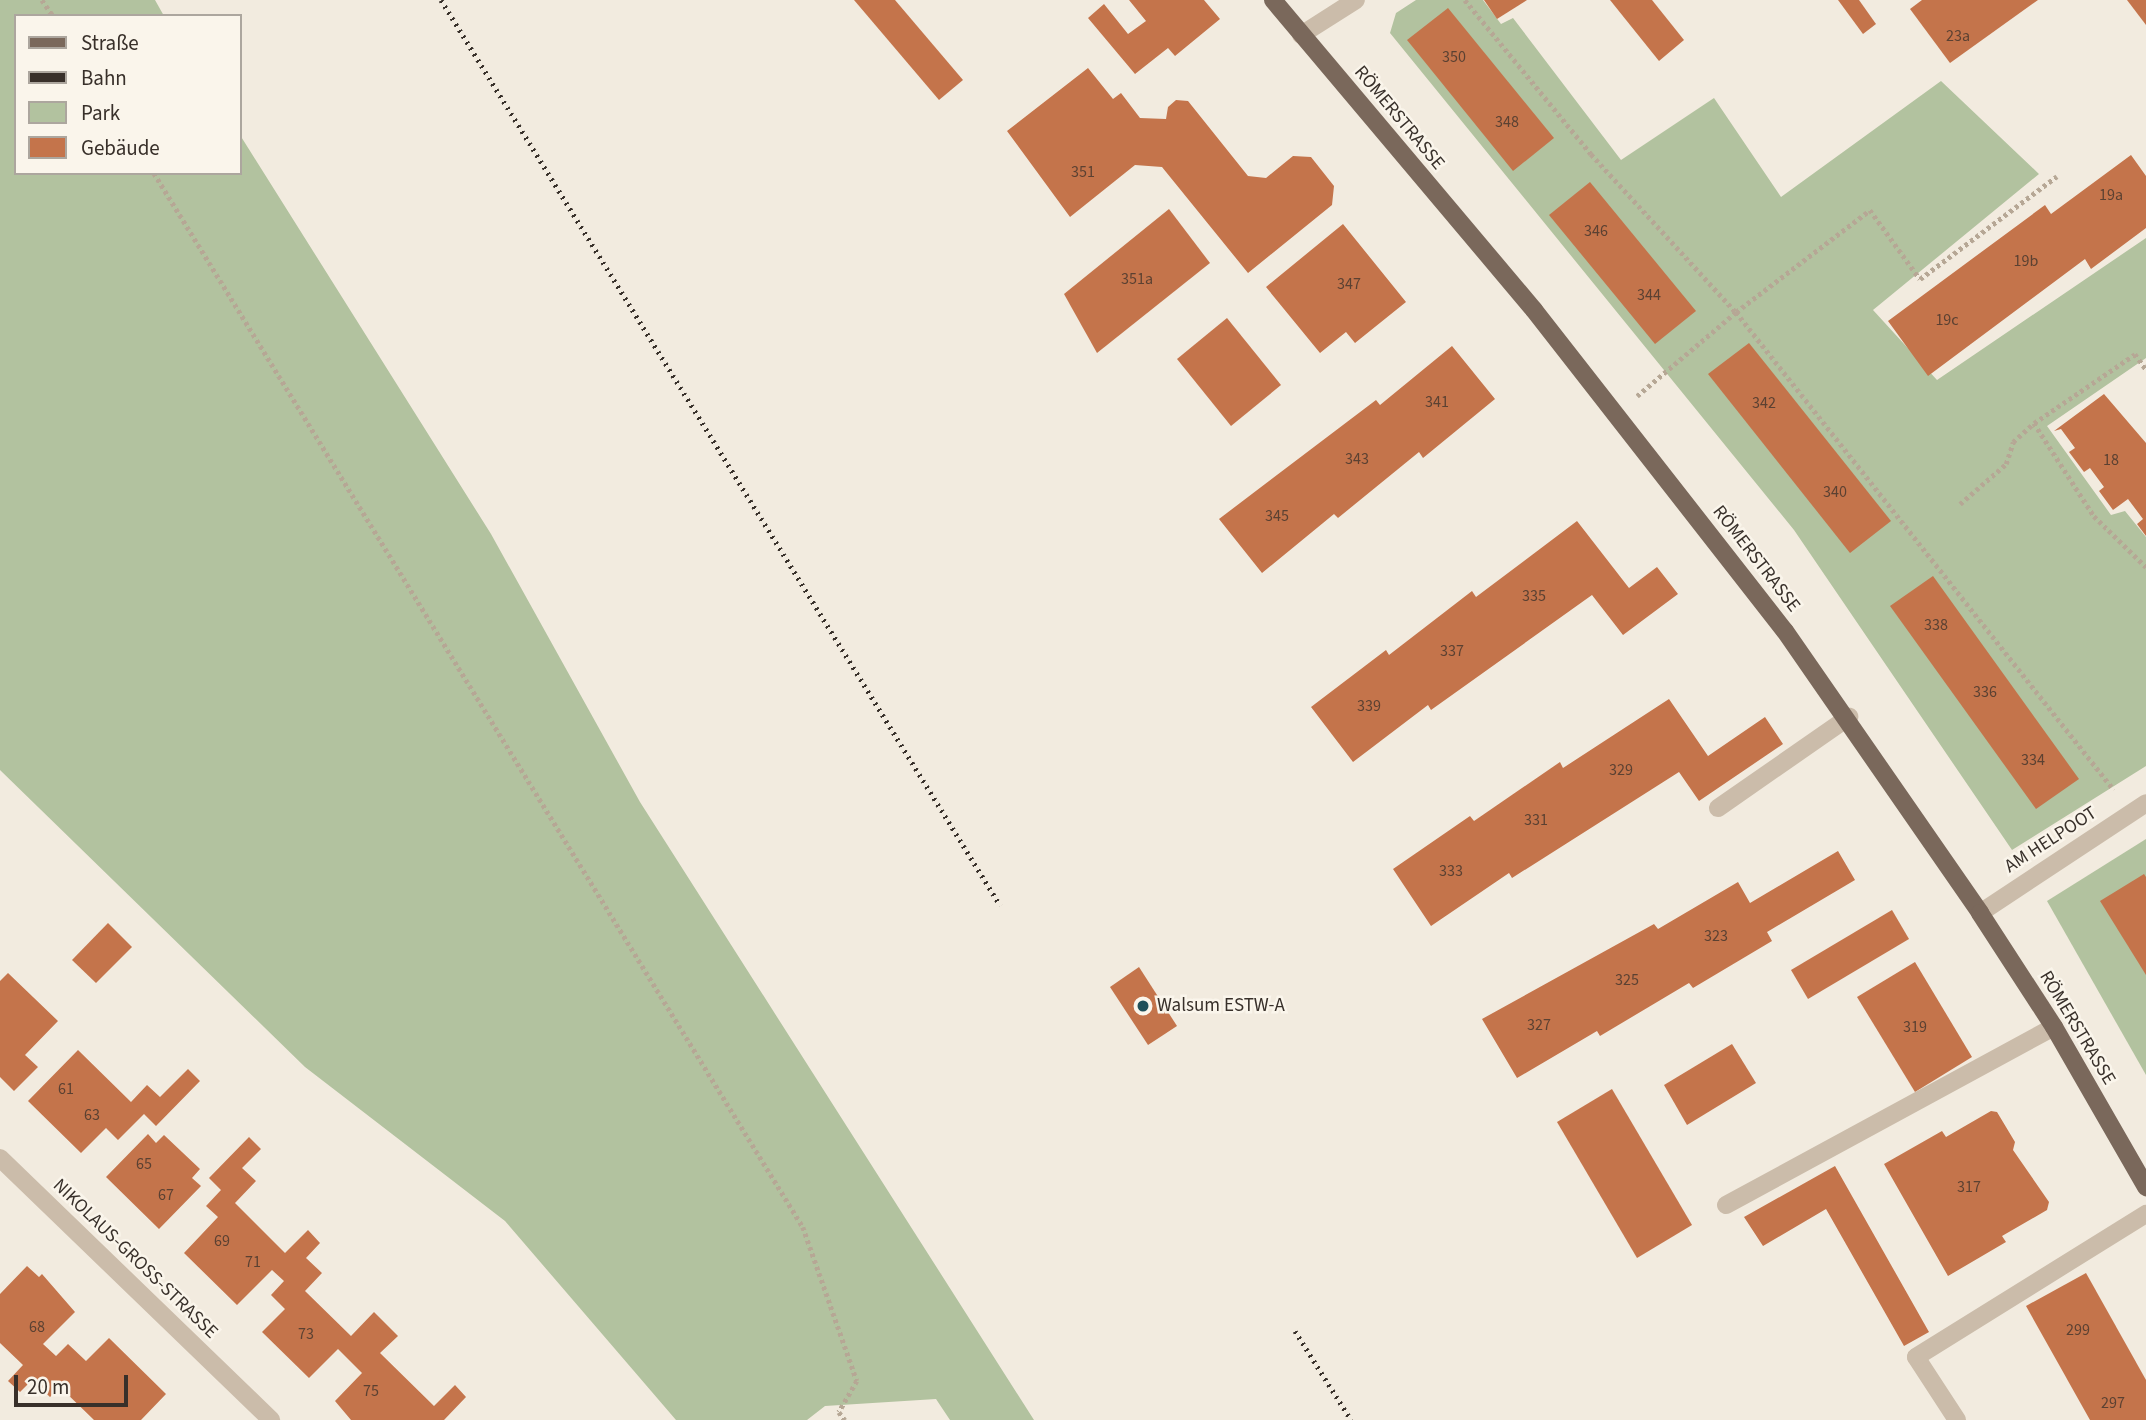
<!DOCTYPE html>
<meta charset="utf-8">
<style>
body{margin:0}
#map{position:relative;width:2146px;height:1420px;overflow:hidden;background:#f2ebdf;font-family:"Source Sans 3",sans-serif}
div>[style]{position:absolute}
[style*='--x']{left:calc(var(--x)*1px);top:calc(var(--y)*1px);width:calc(var(--w)*1px);rotate:calc(var(--a)*1deg)}
.green>*{inset:0;background:#b2c29f}
.building>*{inset:0;background:#c4744b}
.path>*{height:4.5px;margin-top:-2.25px;transform-origin:0;background:repeating-linear-gradient(90deg,#b6a795 0 3.5px,transparent 0 7px)}
.minor>*{height:18px;margin:-9px;padding:0 9px;transform-origin:9px;border-radius:9px;background:#cbbcaa}
.major>*{height:18px;margin:-9px;padding:0 9px;transform-origin:9px;border-radius:9px;background:#7a685b}
.rail>*{height:5px;margin-top:-2.5px;transform-origin:0;background:repeating-linear-gradient(90deg,#38302a 0 2px,transparent 0 7px)}
.dots>*{width:19px;height:19px;translate:-50% -50%;box-sizing:border-box;border:4px solid #faf5eb;border-radius:50%}
span{translate:-50% -50%;white-space:nowrap;text-align:center;line-height:1.15;-webkit-text-stroke:5px #faf5eb;paint-order:stroke}
.number-label{font-size:16px;color:#5b4132}
.number-label span{-webkit-text-stroke-width:0}
.street-label{font-size:19px;color:#38302a}
.poi-label{font-size:19px;color:#38302a}
.left{translate:0 -50%;text-align:left}
.legend{position:absolute;left:14px;top:14px;width:228px;height:161px;box-sizing:border-box;background:#faf5eb;border:2px solid #aca69e;margin:0;padding:9px 12px;list-style:none;font-size:21px;color:#38302a}
.legend li{display:flex;align-items:center;gap:14px;height:35px}
.legend b{width:35px;border:2px solid #aca69e}
.scale{position:absolute;left:14px;top:1375px;width:114px;height:32px;box-sizing:border-box;border:4px solid #38302a;border-top:0;padding-left:9px;font-size:21px;line-height:24px;white-space:nowrap;color:#38302a;-webkit-text-stroke:5px #faf5eb;paint-order:stroke}
</style>
<div id="map">
<div class="green">
<i style="clip-path:polygon(0 0,155px 0,164px 16px,16px 16px,16px 173px,240px 173px,240px 135px,491px 534px,640px 802px,1034px 1420px,950px 1420px,936px 1399px,825px 1406px,807px 1420px,676px 1420px,505px 1221px,305px 1067px,0 770px)"></i>
<i style="clip-path:polygon(1416px 0,1483px 0,1501px 24px,1513px 18px,1621px 160px,1714px 98px,1781px 197px,1941px 81px,2039px 174px,1873px 310px,1937px 380px,2146px 238px,2146px 358px,2047px 426px,2111px 515px,2125px 511px,2146px 537px,2146px 766px,2012px 850px,1794px 530px,1390px 33px,1396px 13px)"></i>
<i style="clip-path:polygon(2146px 839px,2146px 1075px,2047px 901px)"></i>
</div>
<div class="building">
<i style="clip-path:polygon(854px 0,895px 0,963px 80px,939px 100px)"></i>
<i style="clip-path:polygon(1129px 0,1204px 0,1220px 19px,1175px 56px,1168px 48px,1135px 74px,1088px 18px,1104px 4px,1128px 34px,1146px 21px)"></i>
<i style="clip-path:polygon(1484px 0,1527px 0,1497px 19px)"></i>
<i style="clip-path:polygon(1610px 0,1652px 0,1684px 40px,1659px 61px)"></i>
<i style="clip-path:polygon(1838px 0,1859px 0,1876px 24px,1863px 34px)"></i>
<i style="clip-path:polygon(1922px 0,2038px 0,1950px 63px,1910px 9px)"></i>
<i style="clip-path:polygon(2127px 0,2146px 0,2146px 25px)"></i>
<i style="clip-path:polygon(1448px 8px,1554px 138px,1513px 171px,1407px 40px)"></i>
<i style="clip-path:polygon(1088px 68px,1113px 99px,1121px 93px,1140px 118px,1166px 119px,1168px 107px,1176px 100px,1188px 101px,1248px 176px,1266px 178px,1293px 156px,1311px 157px,1334px 186px,1332px 205px,1248px 273px,1162px 167px,1135px 165px,1070px 217px,1007px 131px)"></i>
<i style="clip-path:polygon(2131px 155px,2146px 176px,2146px 228px,2091px 269px,2085px 259px,1928px 376px,1888px 321px,2045px 205px,2051px 214px)"></i>
<i style="clip-path:polygon(1590px 182px,1696px 311px,1655px 344px,1549px 215px)"></i>
<i style="clip-path:polygon(1169px 209px,1210px 263px,1097px 353px,1064px 294px)"></i>
<i style="clip-path:polygon(1343px 224px,1406px 302px,1355px 343px,1346px 332px,1320px 353px,1266px 287px)"></i>
<i style="clip-path:polygon(1227px 318px,1281px 385px,1231px 426px,1177px 359px)"></i>
<i style="clip-path:polygon(1749px 343px,1891px 521px,1850px 553px,1708px 374px)"></i>
<i style="clip-path:polygon(1452px 346px,1495px 399px,1423px 458px,1419px 452px,1338px 518px,1334px 514px,1262px 573px,1219px 519px,1376px 400px,1380px 405px)"></i>
<i style="clip-path:polygon(2104px 394px,2146px 443px,2146px 536px,2137px 524px,2143px 519px,2128px 499px,2113px 510px,2099px 491px,2104px 487px,2090px 468px,2084px 472px,2069px 452px,2075px 448px,2061px 429px,2054px 431px)"></i>
<i style="clip-path:polygon(1577px 521px,1629px 588px,1657px 567px,1678px 594px,1623px 635px,1592px 595px,1431px 710px,1428px 705px,1353px 762px,1311px 707px,1386px 650px,1389px 655px,1472px 591px,1476px 597px)"></i>
<i style="clip-path:polygon(1933px 576px,2079px 779px,2036px 809px,1890px 606px)"></i>
<i style="clip-path:polygon(1669px 699px,1708px 756px,1765px 717px,1783px 744px,1699px 801px,1679px 772px,1512px 878px,1509px 873px,1431px 926px,1393px 869px,1470px 816px,1474px 821px,1560px 762px,1563px 768px)"></i>
<i style="clip-path:polygon(1838px 851px,1855px 880px,1767px 932px,1772px 941px,1693px 988px,1689px 983px,1600px 1036px,1597px 1031px,1517px 1078px,1482px 1019px,1654px 924px,1658px 929px,1738px 882px,1750px 903px)"></i>
<i style="clip-path:polygon(2144px 874px,2146px 877px,2146px 975px,2100px 901px)"></i>
<i style="clip-path:polygon(1892px 910px,1909px 939px,1808px 999px,1791px 970px)"></i>
<i style="clip-path:polygon(108px 923px,132px 947px,96px 983px,72px 960px)"></i>
<i style="clip-path:polygon(1915px 962px,1972px 1057px,1915px 1092px,1857px 997px)"></i>
<i style="clip-path:polygon(1139px 967px,1177px 1026px,1148px 1045px,1110px 987px)"></i>
<i style="clip-path:polygon(8px 973px,58px 1021px,25px 1055px,38px 1067px,14px 1091px,0 1077px,0 981px)"></i>
<i style="clip-path:polygon(1732px 1044px,1756px 1083px,1687px 1125px,1664px 1085px)"></i>
<i style="clip-path:polygon(78px 1050px,131px 1102px,147px 1085px,160px 1097px,188px 1069px,200px 1081px,156px 1126px,144px 1114px,118px 1140px,106px 1128px,81px 1153px,28px 1101px)"></i>
<i style="clip-path:polygon(1612px 1089px,1692px 1225px,1637px 1258px,1557px 1122px)"></i>
<i style="clip-path:polygon(1991px 1111px,1997px 1112px,2015px 1142px,2013px 1150px,2049px 1202px,2047px 1210px,2002px 1236px,2006px 1242px,1948px 1276px,1884px 1164px,1942px 1131px,1946px 1137px)"></i>
<i style="clip-path:polygon(148px 1134px,156px 1143px,164px 1135px,200px 1169px,192px 1178px,201px 1186px,159px 1229px,106px 1177px)"></i>
<i style="clip-path:polygon(249px 1137px,261px 1149px,242px 1168px,256px 1181px,235px 1203px,285px 1253px,308px 1230px,320px 1243px,306px 1258px,322px 1273px,305px 1291px,351px 1336px,374px 1312px,398px 1336px,380px 1353px,434px 1406px,455px 1385px,466px 1397px,444px 1420px,351px 1420px,335px 1401px,362px 1373px,338px 1349px,309px 1378px,262px 1332px,285px 1309px,271px 1295px,284px 1281px,272px 1270px,237px 1305px,184px 1253px,218px 1217px,206px 1206px,221px 1190px,209px 1178px)"></i>
<i style="clip-path:polygon(1835px 1166px,1929px 1332px,1904px 1346px,1826px 1209px,1763px 1246px,1744px 1217px)"></i>
<i style="clip-path:polygon(27px 1266px,39px 1277px,42px 1274px,75px 1312px,43px 1344px,56px 1356px,68px 1344px,86px 1361px,109px 1338px,166px 1394px,141px 1420px,94px 1420px,60px 1387px,50px 1397px,32px 1380px,20px 1392px,8px 1381px,23px 1365px,0 1343px,0 1294px)"></i>
<i style="clip-path:polygon(2086px 1273px,2146px 1380px,2146px 1420px,2090px 1420px,2026px 1306px)"></i>
</div>
<div class="path">
<i style="--x:42;--y:0;--w:19;--a:55"></i>
<i style="--x:1465;--y:0;--w:199;--a:50.7"></i>
<i style="--x:1591;--y:154;--w:214;--a:47.5"></i>
<i style="--x:1736;--y:312;--w:609;--a:51.66"></i>
<i style="--x:154;--y:173;--w:1238;--a:58.38"></i>
<i style="--x:803;--y:1227;--w:163;--a:70.7"></i>
<i style="--x:857;--y:1381;--w:36;--a:120"></i>
<i style="--x:839;--y:1412;--w:10;--a:53"></i>
<i style="--x:1637;--y:396;--w:130;--a:-40.3"></i>
<i style="--x:1736;--y:312;--w:168;--a:-37.3"></i>
<i style="--x:1870;--y:210;--w:85;--a:54.1"></i>
<i style="--x:1920;--y:279;--w:171;--a:-36.9"></i>
<i style="--x:2034;--y:423;--w:122;--a:-34.3"></i>
<i style="--x:2135;--y:354;--w:19;--a:54"></i>
<i style="--x:1960;--y:504;--w:61;--a:-41"></i>
<i style="--x:2006;--y:464;--w:23;--a:-72"></i>
<i style="--x:2013;--y:442;--w:28;--a:-42"></i>
<i style="--x:2034;--y:423;--w:111;--a:57.2"></i>
<i style="--x:2094;--y:516;--w:73;--a:44.4"></i>
</div>
<div class="minor">
<i style="--x:1301;--y:35;--w:65;--a:-32.5"></i>
<i style="--x:1718;--y:808;--w:160;--a:-34.8"></i>
<i style="--x:1980;--y:913;--w:199;--a:-33.5"></i>
<i style="--x:0;--y:1158;--w:377;--a:44"></i>
<i style="--x:1726;--y:1205;--w:373;--a:-28.5"></i>
<i style="--x:1957;--y:1420;--w:75;--a:-123.1"></i>
<i style="--x:1916;--y:1357;--w:271;--a:-31.9"></i>
</div>
<div class="major">
<i style="--x:1273;--y:0;--w:405;--a:49.9"></i>
<i style="--x:1534;--y:310;--w:407;--a:52"></i>
<i style="--x:1785;--y:631;--w:343;--a:55.3"></i>
<i style="--x:1980;--y:913;--w:136;--a:57"></i>
<i style="--x:2054;--y:1027;--w:185;--a:60.1"></i>
</div>
<div class="rail">
<i style="--x:441;--y:0;--w:1064;--a:58.3"></i>
<i style="--x:1295;--y:1331;--w:105;--a:57.8"></i>
</div>
<div class="dots">
<i style="left:1143px;top:1006px;background:#205059"></i>
</div>
<div class="number-label">
<span style="left:1958px;top:36px">23a</span>
<span style="left:1454px;top:57px">350</span>
<span style="left:1507px;top:122px">348</span>
<span style="left:1083px;top:172px">351</span>
<span style="left:2111px;top:195px">19a</span>
<span style="left:1596px;top:231px">346</span>
<span style="left:2026px;top:261px">19b</span>
<span style="left:1137px;top:279px">351a</span>
<span style="left:1349px;top:284px">347</span>
<span style="left:1649px;top:295px">344</span>
<span style="left:1947px;top:320px">19c</span>
<span style="left:1437px;top:402px">341</span>
<span style="left:1764px;top:403px">342</span>
<span style="left:1357px;top:459px">343</span>
<span style="left:2111px;top:460px">18</span>
<span style="left:1835px;top:492px">340</span>
<span style="left:1277px;top:516px">345</span>
<span style="left:1534px;top:596px">335</span>
<span style="left:1936px;top:625px">338</span>
<span style="left:1452px;top:651px">337</span>
<span style="left:1985px;top:692px">336</span>
<span style="left:1369px;top:706px">339</span>
<span style="left:2033px;top:760px">334</span>
<span style="left:1621px;top:770px">329</span>
<span style="left:1536px;top:820px">331</span>
<span style="left:1451px;top:871px">333</span>
<span style="left:1716px;top:936px">323</span>
<span style="left:1627px;top:980px">325</span>
<span style="left:1539px;top:1025px">327</span>
<span style="left:1915px;top:1027px">319</span>
<span style="left:66px;top:1089px">61</span>
<span style="left:92px;top:1115px">63</span>
<span style="left:144px;top:1164px">65</span>
<span style="left:1969px;top:1187px">317</span>
<span style="left:166px;top:1195px">67</span>
<span style="left:222px;top:1241px">69</span>
<span style="left:253px;top:1262px">71</span>
<span style="left:37px;top:1327px">68</span>
<span style="left:2078px;top:1330px">299</span>
<span style="left:306px;top:1334px">73</span>
<span style="left:371px;top:1391px">75</span>
<span style="left:2113px;top:1403px">297</span>
</div>
<div class="street-label">
<span style="left:1399px;top:118px;rotate:50deg">RÖMERSTRASSE</span>
<span style="left:1756px;top:559px;rotate:52deg">RÖMERSTRASSE</span>
<span style="left:2051px;top:840px;rotate:-33deg">AM HELPOOT</span>
<span style="left:2077px;top:1028px;rotate:59deg">RÖMERSTRASSE</span>
<span style="left:135px;top:1259px;rotate:44deg">NIKOLAUS-GROSS-STRASSE</span>
</div>
<div class="poi-label">
<span class="left" style="left:1157px;top:1006px">Walsum ESTW-A</span>
</div>
<ul class="legend">
<li><b style="height:9px;background:#7a685b"></b>Straße</li>
<li><b style="height:9px;background:#38302a"></b>Bahn</li>
<li><b style="height:19px;background:#b2c29f"></b>Park</li>
<li><b style="height:19px;background:#c4744b"></b>Gebäude</li>
</ul>
<div class="scale">20 m</div>
</div>
